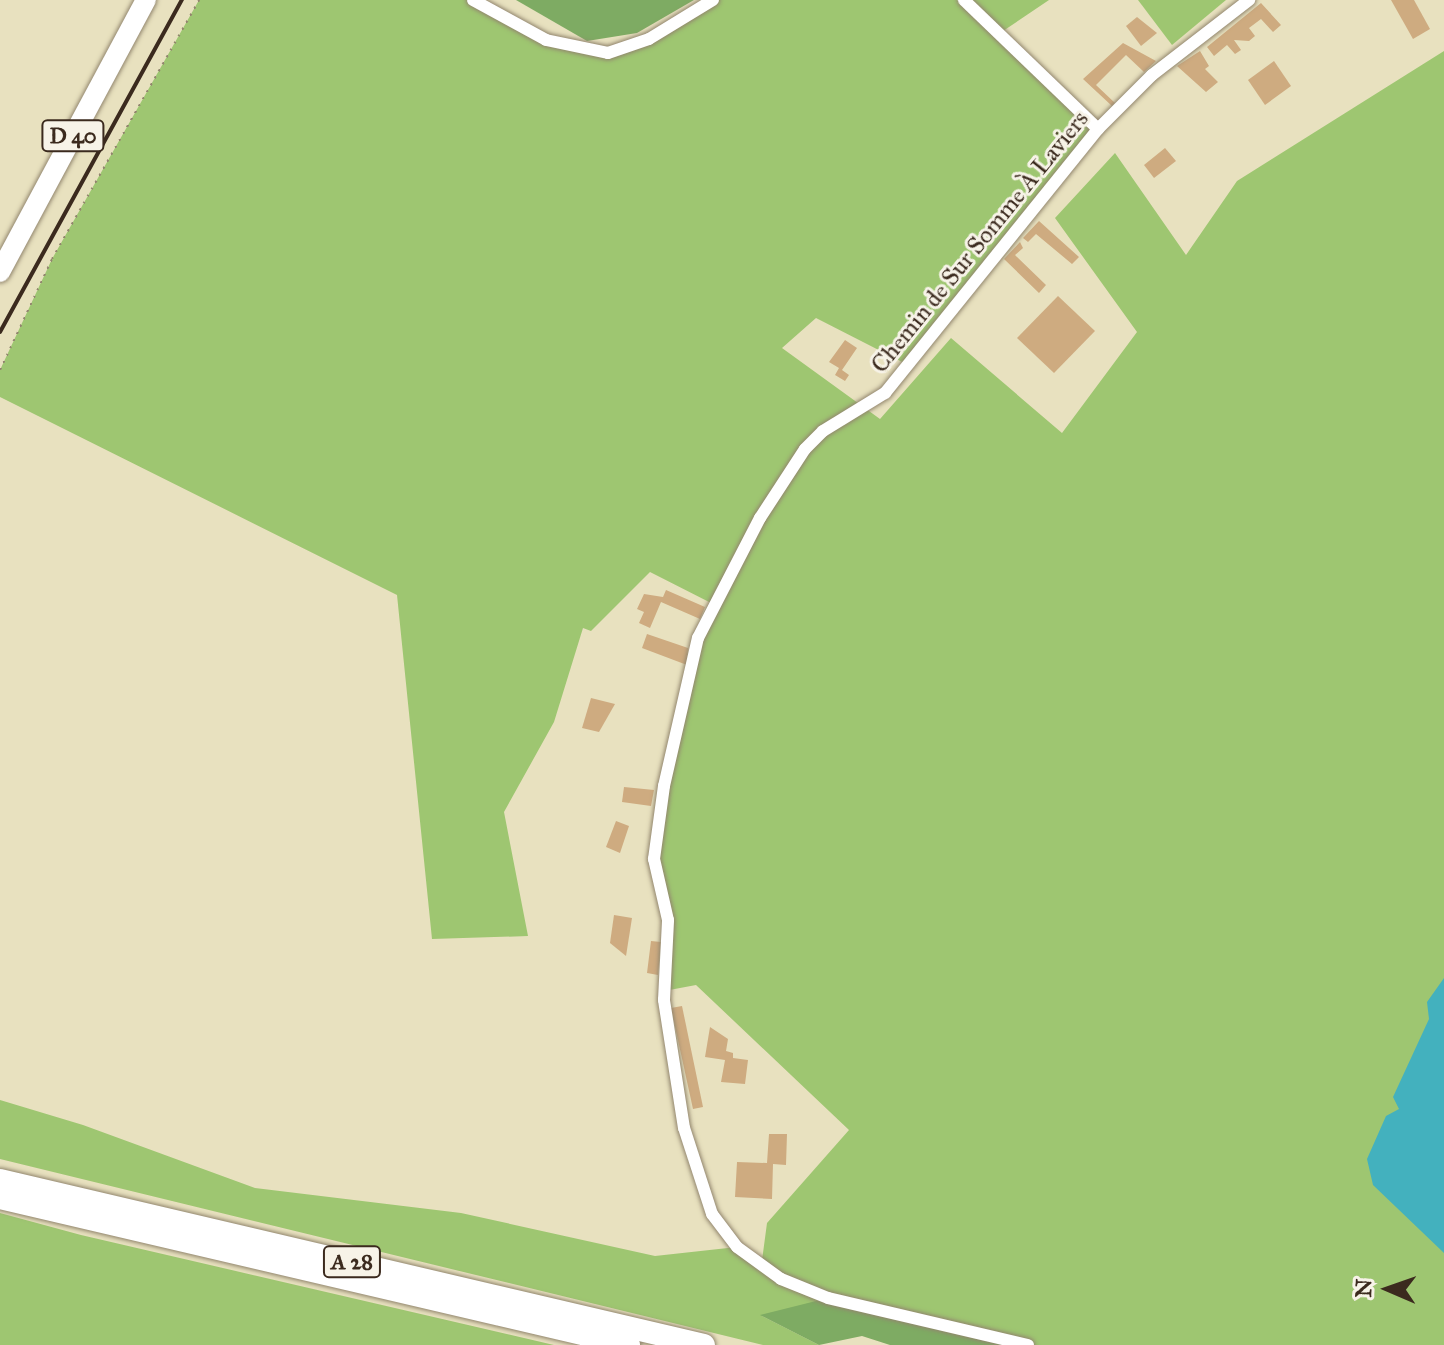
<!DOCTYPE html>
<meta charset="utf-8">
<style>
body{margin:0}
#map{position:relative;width:1444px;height:1345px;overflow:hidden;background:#e8e1bf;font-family:"IM FELL Great Primer",serif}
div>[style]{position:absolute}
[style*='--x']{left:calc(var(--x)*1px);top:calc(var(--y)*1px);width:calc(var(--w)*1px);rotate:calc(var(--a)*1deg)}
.green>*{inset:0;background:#9ec671}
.forest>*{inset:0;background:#7eab63}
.water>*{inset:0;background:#43b1be}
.building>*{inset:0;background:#ceab80}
.path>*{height:2px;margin-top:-1px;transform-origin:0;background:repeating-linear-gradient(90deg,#92866e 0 2px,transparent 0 8px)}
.roads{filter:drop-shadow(0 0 2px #92866e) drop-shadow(0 0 2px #92866e)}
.minor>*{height:12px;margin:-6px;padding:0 6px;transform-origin:6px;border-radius:6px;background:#fff}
.primary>*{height:20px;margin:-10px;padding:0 10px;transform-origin:10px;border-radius:10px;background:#fff}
.motorway>*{height:22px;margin:-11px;padding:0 11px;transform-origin:11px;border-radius:11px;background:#fff}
.rail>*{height:4px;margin:-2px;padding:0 2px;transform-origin:2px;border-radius:2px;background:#3b2a1e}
span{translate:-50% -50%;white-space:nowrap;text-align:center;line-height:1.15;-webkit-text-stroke:6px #f7f3e8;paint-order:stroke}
.shield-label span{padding:2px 6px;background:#f7f3e8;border:2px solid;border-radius:6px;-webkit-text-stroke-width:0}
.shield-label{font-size:22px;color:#3b2a1e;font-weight:700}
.street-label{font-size:24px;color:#3b2a1e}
.north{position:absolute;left:1348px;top:1249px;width:80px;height:80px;-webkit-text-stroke:6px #f7f3e8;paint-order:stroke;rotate:272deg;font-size:22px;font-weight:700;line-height:32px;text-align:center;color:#3b2a1e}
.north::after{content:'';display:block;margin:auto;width:28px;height:36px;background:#3b2a1e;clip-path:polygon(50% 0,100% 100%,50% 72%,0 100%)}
</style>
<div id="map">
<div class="green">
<i style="clip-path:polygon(199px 0,473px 0,546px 40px,608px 53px,713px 0,1049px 0,1000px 33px,1098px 129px,910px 366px,816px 318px,782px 348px,880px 419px,951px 338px,1062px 433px,1137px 332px,1055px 218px,1115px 153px,1186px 255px,1237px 181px,1444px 51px,1444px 1345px,1028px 1345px,762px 1316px,819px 1345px,763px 1345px,0 1159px,0 1100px,83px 1125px,255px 1188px,461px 1213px,655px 1256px,737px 1247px,761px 1268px,767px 1223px,849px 1130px,696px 985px,664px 991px,669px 938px,656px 873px,683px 688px,715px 605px,650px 572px,591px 631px,583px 628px,554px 722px,504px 812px,528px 936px,432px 939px,397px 595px,0 397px,0 370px,52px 259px)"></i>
<i style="clip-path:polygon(1138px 0,1226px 0,1172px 45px)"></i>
<i style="clip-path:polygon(0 1213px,81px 1235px,554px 1345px,0 1345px)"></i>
</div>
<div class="forest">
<i style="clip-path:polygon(516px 0,694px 0,637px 33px,587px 41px)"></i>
<i style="clip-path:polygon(828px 1298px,1028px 1345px,890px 1345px,862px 1336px,819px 1345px,760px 1315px)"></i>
</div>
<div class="water">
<i style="clip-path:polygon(1444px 978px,1444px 1253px,1373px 1185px,1367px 1159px,1386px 1116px,1399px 1109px,1393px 1097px,1429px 1019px,1427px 1002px)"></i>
</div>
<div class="building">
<i style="clip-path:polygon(1391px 0,1414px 0,1430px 29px,1413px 39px)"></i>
<i style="clip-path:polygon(1261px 3px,1281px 25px,1273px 32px,1261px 19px,1249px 28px,1255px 36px,1249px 41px,1234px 40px,1241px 50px,1235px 54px,1227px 45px,1214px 56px,1207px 47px)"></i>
<i style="clip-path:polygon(1137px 17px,1157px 33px,1141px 46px,1126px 26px)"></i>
<i style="clip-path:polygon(1123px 43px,1156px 61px,1144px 72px,1126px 55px,1096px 85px,1115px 103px,1112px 106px,1083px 79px)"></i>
<i style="clip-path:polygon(1200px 51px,1209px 66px,1205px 69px,1218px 82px,1206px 92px,1177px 66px)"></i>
<i style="clip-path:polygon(1274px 61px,1291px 86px,1265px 105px,1248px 80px)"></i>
<i style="clip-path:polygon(1165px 148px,1176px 161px,1154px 178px,1144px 165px)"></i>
<i style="clip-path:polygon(1039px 221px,1079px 257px,1072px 264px,1036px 234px,1028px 242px,1023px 238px)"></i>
<i style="clip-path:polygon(1020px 242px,1023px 248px,1015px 255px,1046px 285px,1039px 293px,1004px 259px)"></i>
<i style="clip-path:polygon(1058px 296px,1095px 331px,1054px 373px,1017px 338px)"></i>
<i style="clip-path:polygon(845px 340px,857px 348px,842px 370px,849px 375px,845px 381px,835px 375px,839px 368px,829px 362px)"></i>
<i style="clip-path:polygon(666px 590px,705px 607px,700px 619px,661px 602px,650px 628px,639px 623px,644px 612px,637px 609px,644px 594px,663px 597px)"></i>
<i style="clip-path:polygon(647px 634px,688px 648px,687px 665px,642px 648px)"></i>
<i style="clip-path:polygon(591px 698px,615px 704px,599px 732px,582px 728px)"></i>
<i style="clip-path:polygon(624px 787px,654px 790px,651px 806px,622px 802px)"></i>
<i style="clip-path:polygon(616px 821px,629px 826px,620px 853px,606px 847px)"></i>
<i style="clip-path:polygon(614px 915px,632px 918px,626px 956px,610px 943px)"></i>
<i style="clip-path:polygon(651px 941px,661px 942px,658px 975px,647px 973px)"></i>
<i style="clip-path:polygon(682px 1006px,703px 1107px,693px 1109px,671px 1008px)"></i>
<i style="clip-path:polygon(710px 1027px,728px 1039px,726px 1051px,733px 1053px,733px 1058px,748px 1060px,745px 1084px,721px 1082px,725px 1060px,705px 1057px)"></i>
<i style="clip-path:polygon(769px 1134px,787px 1134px,786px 1165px,773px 1164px,772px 1199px,735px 1197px,737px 1162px,767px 1163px)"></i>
</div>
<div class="path">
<i style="--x:0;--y:370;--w:123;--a:-64.9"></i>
<i style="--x:52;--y:259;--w:298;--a:-60.4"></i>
</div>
<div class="roads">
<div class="minor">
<i style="--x:473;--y:0;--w:83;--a:28.7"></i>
<i style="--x:546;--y:40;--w:63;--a:11.8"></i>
<i style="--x:608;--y:53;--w:43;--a:-18.9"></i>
<i style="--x:649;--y:39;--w:75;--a:-31.4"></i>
<i style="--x:964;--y:0;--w:186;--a:43.9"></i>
<i style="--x:1028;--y:1345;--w:205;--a:-166.8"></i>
<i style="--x:828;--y:1298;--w:51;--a:-158"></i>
<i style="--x:781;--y:1279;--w:54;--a:-144"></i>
<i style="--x:737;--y:1247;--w:41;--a:-127.1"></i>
<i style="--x:712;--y:1214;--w:90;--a:-108"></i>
<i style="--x:684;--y:1128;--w:130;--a:-98.9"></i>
<i style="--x:664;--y:1000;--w:80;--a:-87.1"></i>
<i style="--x:668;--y:920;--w:63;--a:-102.9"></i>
<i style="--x:654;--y:859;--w:74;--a:-82.2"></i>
<i style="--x:664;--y:786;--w:152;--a:-77.1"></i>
<i style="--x:698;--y:638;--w:135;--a:-62.7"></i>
<i style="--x:760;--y:518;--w:82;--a:-56.9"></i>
<i style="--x:805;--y:449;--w:25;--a:-45"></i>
<i style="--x:823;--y:431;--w:73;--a:-31.5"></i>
<i style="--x:885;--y:393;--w:339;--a:-51.1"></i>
<i style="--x:1098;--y:129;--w:76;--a:-45"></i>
<i style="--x:1152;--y:75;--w:123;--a:-37.7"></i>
</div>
<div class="primary">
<i style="--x:0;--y:272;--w:309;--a:-61.8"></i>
</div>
<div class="motorway">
<i style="--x:0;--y:1180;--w:723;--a:13.19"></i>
<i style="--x:0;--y:1198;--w:646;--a:13.15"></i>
</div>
</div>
<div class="rail">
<i style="--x:0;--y:332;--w:379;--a:-61.3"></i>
</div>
<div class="shield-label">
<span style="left:73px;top:136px">D 40</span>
<span style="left:352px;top:1262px">A 28</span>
</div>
<div class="street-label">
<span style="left:980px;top:242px;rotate:-51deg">Chemin de Sur Somme À Laviers</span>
</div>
<div class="north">N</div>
</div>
